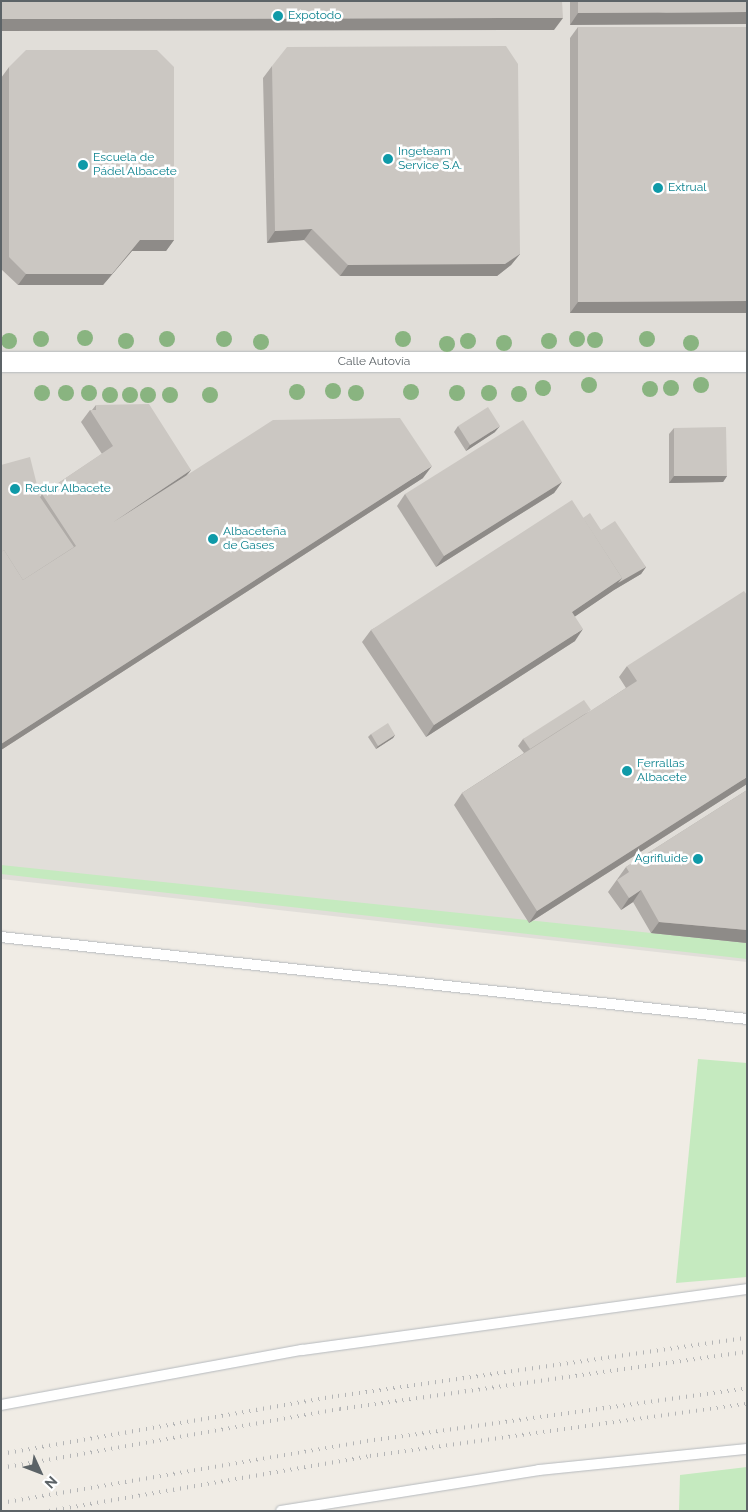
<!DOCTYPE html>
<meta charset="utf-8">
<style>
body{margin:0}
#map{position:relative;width:748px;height:1512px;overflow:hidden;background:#f0ece5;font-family:Raleway,sans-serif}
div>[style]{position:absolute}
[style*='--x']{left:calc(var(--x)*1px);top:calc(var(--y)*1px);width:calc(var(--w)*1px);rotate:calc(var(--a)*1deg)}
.industrial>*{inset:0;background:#e1ded9}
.green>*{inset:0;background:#c5eabf}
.roads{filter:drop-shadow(0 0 1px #b5b9bd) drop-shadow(0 0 1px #b5b9bd)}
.service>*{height:10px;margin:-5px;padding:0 5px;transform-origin:5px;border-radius:5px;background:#fff}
.minor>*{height:20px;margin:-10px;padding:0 10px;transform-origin:10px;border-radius:10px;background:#fff}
.rail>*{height:4px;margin-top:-2px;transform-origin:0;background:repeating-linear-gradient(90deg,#b4b5b6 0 1px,transparent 0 7px)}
.trees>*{width:16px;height:16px;margin:-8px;border-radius:50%;background:#89b480}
.wall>*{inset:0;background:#afaba7}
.shaded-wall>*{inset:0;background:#8e8b88}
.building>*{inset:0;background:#cbc7c2}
.dots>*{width:14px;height:14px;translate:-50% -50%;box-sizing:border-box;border:2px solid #fff;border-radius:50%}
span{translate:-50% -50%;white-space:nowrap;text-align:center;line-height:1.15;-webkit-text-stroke:5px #fff;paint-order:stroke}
.culture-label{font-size:12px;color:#0d838f}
.left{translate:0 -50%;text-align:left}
.right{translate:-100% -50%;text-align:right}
.street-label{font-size:12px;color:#5c6367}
.frame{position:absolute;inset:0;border:2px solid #5c6367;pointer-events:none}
.north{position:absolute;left:15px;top:1447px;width:50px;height:50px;-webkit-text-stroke:4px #fff;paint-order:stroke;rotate:133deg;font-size:14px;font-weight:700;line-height:20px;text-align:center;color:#5c6367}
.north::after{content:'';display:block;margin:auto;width:18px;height:22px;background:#5c6367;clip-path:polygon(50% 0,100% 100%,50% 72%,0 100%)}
</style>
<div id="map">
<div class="industrial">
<i style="clip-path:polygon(1px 1px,747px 1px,747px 962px,1px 879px)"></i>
</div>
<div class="green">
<i style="clip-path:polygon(1px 865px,747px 943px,747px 959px,1px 874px)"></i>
<i style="clip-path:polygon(698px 1059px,747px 1063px,747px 1277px,676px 1283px)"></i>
<i style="clip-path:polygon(747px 1467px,747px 1511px,679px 1511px,680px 1475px)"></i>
</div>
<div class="roads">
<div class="service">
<i style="--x:1;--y:937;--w:750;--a:6.27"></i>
<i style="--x:1;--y:1405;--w:306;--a:-10.4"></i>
<i style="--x:302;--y:1350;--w:449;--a:-7.8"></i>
<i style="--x:281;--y:1511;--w:261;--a:-9"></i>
<i style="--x:539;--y:1470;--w:209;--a:-5.8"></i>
</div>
<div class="minor">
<i style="--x:1;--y:362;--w:746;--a:0"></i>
</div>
</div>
<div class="rail">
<i style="--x:1;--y:1454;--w:342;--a:-9.8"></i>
<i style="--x:338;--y:1396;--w:413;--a:-8.1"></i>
<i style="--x:1;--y:1468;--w:344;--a:-9.9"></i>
<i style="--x:340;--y:1409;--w:411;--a:-8"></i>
<i style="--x:1;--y:1503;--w:371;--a:-9.6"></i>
<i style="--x:367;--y:1441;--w:384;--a:-7.9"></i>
<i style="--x:49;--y:1511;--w:326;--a:-9.7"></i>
<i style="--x:370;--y:1456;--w:381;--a:-7.9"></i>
</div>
<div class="trees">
<i style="left:85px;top:338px"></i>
<i style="left:41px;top:339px"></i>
<i style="left:167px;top:339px"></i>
<i style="left:224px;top:339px"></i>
<i style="left:403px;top:339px"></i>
<i style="left:577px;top:339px"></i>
<i style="left:647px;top:339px"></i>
<i style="left:595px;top:340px"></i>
<i style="left:9px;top:341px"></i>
<i style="left:126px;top:341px"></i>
<i style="left:468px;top:341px"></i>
<i style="left:549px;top:341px"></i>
<i style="left:261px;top:342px"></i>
<i style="left:504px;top:343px"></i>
<i style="left:691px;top:343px"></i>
<i style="left:447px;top:344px"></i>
<i style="left:589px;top:385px"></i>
<i style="left:701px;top:385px"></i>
<i style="left:543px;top:388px"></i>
<i style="left:671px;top:388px"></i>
<i style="left:650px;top:389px"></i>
<i style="left:333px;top:391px"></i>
<i style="left:297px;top:392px"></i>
<i style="left:411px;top:392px"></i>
<i style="left:42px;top:393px"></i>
<i style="left:66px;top:393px"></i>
<i style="left:89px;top:393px"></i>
<i style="left:356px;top:393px"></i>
<i style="left:457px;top:393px"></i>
<i style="left:489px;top:393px"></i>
<i style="left:519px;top:394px"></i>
<i style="left:110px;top:395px"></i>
<i style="left:130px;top:395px"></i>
<i style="left:148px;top:395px"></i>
<i style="left:170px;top:395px"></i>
<i style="left:210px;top:395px"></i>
</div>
<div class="wall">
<i style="clip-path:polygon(570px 1px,747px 1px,570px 25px)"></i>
<i style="clip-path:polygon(578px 27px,747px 313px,570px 313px,570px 38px)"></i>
<i style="clip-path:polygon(272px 66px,520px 254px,511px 265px,497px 276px,340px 276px,304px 240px,267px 243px,263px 78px)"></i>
<i style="clip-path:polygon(9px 67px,174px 240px,166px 251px,132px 251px,103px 285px,18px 285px,1px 269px,1px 78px)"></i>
<i style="clip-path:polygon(96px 405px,191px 470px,187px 475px,423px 478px,1px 750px,1px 465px,40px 497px,42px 494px,102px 454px,81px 422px,90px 410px,92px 410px)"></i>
<i style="clip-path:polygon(458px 426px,495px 432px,466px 451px,454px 432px)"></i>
<i style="clip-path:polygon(674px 428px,727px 476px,723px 482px,669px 483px,669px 434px)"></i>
<i style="clip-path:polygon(562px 482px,554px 493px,436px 567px,397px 506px,405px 494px)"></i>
<i style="clip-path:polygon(583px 518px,601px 530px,646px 567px,641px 574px,614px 590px,575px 616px,575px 641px,426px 737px,362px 642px,371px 630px)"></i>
<i style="clip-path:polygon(627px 666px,747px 784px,529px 923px,454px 805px,462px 793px,524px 753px,518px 746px,523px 739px,591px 711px,626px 688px,619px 677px)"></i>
<i style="clip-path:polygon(371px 734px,395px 735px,393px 738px,376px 749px,368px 737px)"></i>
<i style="clip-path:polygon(747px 790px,747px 943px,651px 933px,633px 902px,621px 910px,608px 892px,626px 867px)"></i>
</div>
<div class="shaded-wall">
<i style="clip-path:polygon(747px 12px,747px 24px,570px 25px,578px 13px)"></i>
<i style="clip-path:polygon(563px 18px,554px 30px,1px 31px,1px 19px)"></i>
<i style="clip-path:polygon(312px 229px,304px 240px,267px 243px,275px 231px)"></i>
<i style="clip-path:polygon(140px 240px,174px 240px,166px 251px,132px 251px,103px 285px,18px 285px,26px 274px)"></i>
<i style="clip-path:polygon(520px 254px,511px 265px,497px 276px,340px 276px,348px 265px)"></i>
<i style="clip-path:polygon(747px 301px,747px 313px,570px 313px,578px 302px)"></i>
<i style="clip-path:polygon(500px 426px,495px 432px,466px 451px,470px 445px)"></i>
<i style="clip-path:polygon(432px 466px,423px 478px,1px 750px,1px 744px)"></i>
<i style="clip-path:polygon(191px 470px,182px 481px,112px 523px)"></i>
<i style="clip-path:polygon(674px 476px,727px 476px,723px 482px,669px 483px)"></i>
<i style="clip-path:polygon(562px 482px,554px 493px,436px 567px,444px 556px)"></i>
<i style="clip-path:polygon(646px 567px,641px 574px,614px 590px,564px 624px,572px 612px,622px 578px)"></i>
<i style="clip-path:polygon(583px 629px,575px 641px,426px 737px,434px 725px)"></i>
<i style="clip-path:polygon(395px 735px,393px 738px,376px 749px,378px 746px)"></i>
<i style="clip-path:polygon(747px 777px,747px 784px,529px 923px,537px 911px)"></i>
<i style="clip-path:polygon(641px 890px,633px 902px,621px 910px,629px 898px)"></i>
<i style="clip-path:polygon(659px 922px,747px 930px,747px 943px,651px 933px)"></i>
</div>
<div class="building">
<i style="clip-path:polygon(1px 1px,562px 1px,563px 18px,1px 19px)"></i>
<i style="clip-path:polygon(578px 1px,747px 1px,747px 12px,578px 13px)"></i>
<i style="clip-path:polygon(578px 27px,747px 27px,747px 301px,578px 302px)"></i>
<i style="clip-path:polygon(506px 46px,518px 64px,520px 254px,505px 264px,348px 265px,312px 229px,275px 231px,272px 66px,287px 47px)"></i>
<i style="clip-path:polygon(26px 50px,157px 50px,174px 67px,174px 240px,140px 240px,112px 274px,26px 274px,9px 257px,9px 67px)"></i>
<i style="clip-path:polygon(149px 404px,191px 470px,112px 523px,273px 420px,400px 418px,432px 466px,1px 744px,1px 552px,4px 550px,23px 580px,76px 546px,42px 494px,113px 446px,90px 410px,96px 410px,96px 405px)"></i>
<i style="clip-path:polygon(488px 407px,500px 426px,470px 445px,458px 426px)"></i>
<i style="clip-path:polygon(523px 420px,562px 482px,444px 556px,405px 494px)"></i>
<i style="clip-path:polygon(726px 427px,727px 476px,674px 476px,674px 428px)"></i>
<i style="clip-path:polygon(30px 457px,40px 497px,74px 547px,23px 580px,4px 550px,1px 552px,1px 465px)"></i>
<i style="clip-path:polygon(572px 500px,622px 578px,572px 612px,583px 629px,434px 725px,371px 630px)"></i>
<i style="clip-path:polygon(590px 513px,601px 530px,615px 521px,646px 567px,618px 583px,622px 578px,583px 518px)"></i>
<i style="clip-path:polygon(744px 591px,747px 595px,747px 777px,537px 911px,462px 793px,637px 681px,627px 666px)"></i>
<i style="clip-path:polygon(584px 700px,591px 710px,530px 749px,523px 739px)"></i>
<i style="clip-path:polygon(388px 723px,395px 735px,378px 746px,371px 734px)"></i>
<i style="clip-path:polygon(747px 790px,747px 930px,659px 922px,641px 890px,629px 898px,617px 880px,629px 872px,626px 867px)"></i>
</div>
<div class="dots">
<i style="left:278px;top:16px;background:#0f9aa8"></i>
<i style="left:388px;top:159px;background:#0f9aa8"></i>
<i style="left:83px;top:165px;background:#0f9aa8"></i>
<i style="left:658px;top:188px;background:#0f9aa8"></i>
<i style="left:15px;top:489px;background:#0f9aa8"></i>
<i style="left:213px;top:539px;background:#0f9aa8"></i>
<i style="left:627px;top:771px;background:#0f9aa8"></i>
<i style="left:698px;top:859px;background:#0f9aa8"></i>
</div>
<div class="culture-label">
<span class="left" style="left:288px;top:16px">Expotodo</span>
<span class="left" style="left:398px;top:159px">Ingeteam<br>Service S.A.</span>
<span class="left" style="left:93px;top:165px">Escuela de<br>Pádel Albacete</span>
<span class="left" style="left:668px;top:188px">Extrual</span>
<span class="left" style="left:25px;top:489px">Redur Albacete</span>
<span class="left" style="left:223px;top:539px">Albaceteña<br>de Gases</span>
<span class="left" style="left:637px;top:771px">Ferrallas<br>Albacete</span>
<span class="right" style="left:688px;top:859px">Agrifluide</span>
</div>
<div class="street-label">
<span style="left:374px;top:362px">Calle Autovía</span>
</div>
<div class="frame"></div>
<div class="north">N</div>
</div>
